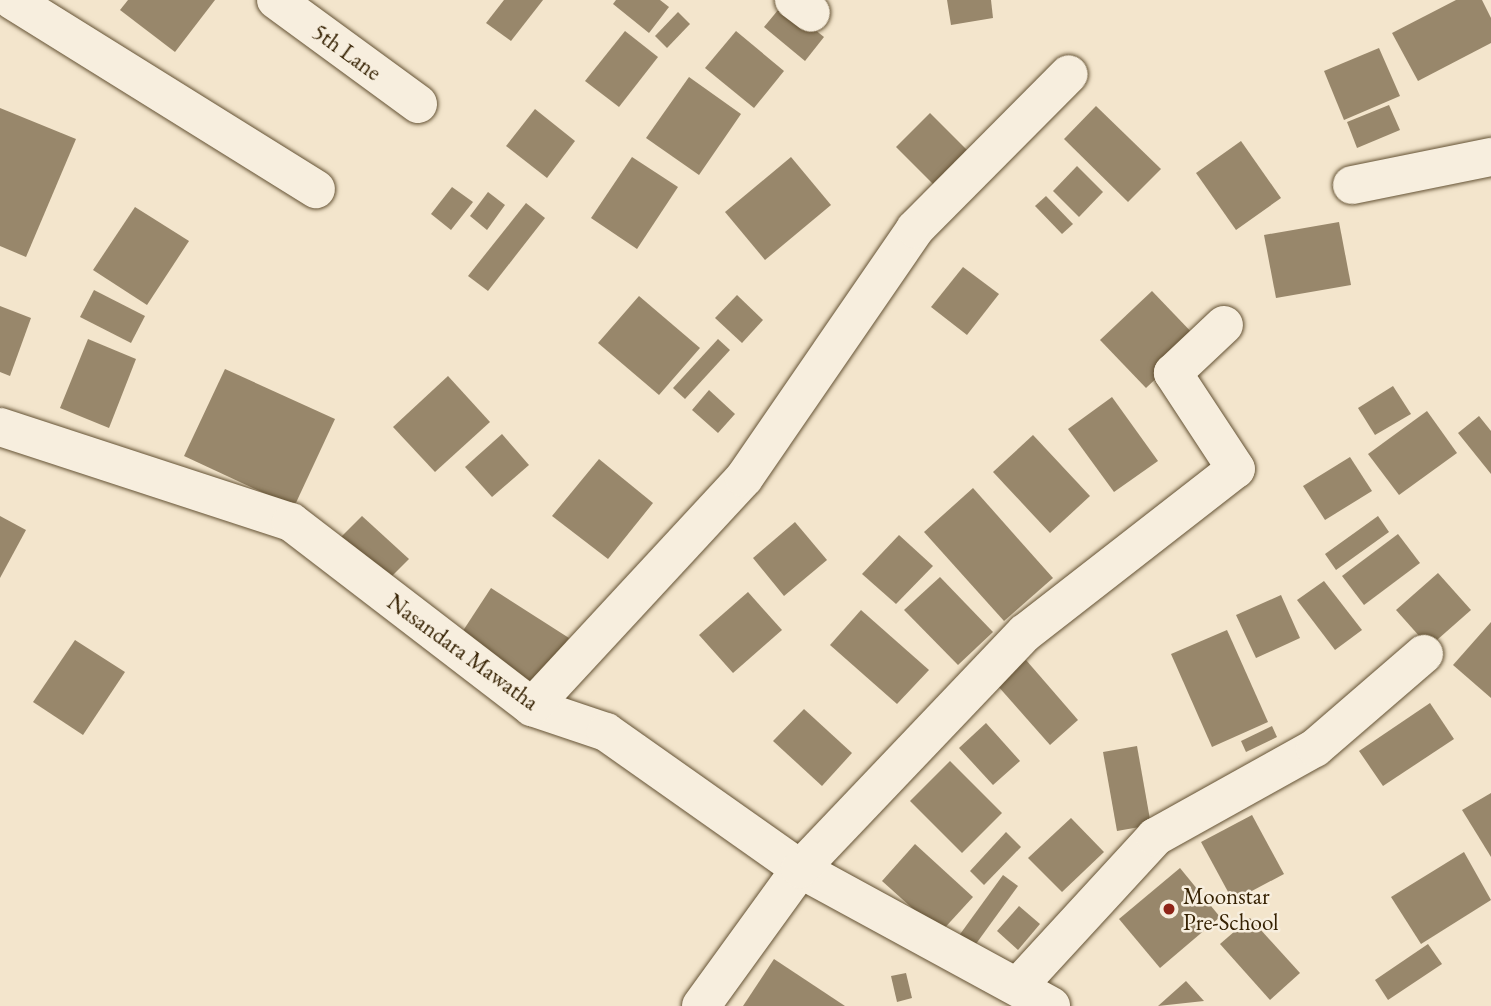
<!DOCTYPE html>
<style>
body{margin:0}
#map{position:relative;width:1491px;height:1006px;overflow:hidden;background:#f3e5cc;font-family:"EB Garamond",serif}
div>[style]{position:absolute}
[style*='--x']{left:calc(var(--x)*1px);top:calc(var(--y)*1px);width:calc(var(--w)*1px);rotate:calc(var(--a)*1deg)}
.building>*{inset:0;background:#98876b}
.roads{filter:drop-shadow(0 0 2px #645234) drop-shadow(0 0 2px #645234)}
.street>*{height:38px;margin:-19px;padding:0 19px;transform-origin:19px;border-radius:19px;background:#f7eede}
.dots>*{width:19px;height:19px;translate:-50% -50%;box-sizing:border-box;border:4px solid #f7eede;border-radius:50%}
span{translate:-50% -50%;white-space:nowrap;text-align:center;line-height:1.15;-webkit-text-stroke:5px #f7eede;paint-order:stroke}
.street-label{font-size:23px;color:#352102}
.poi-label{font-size:23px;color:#352102}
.left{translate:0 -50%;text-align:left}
</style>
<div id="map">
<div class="building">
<i style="clip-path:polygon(128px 0,215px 0,175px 52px,120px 10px)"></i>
<i style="clip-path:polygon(504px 0,543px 0,511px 41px,486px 23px)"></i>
<i style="clip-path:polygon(616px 0,660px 0,669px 7px,649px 33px,613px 4px)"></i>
<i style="clip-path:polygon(947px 0,991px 0,993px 18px,951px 25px)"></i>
<i style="clip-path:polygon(1456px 0,1482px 0,1491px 18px,1491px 43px,1418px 81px,1392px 33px)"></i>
<i style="clip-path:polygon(783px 4px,824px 37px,805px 61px,764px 27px)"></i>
<i style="clip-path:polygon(678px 12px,690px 24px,667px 48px,655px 36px)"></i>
<i style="clip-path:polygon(625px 31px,658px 57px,619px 107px,585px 81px)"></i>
<i style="clip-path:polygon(736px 31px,784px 71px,754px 108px,705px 68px)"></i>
<i style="clip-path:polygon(1379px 48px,1400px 96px,1344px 120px,1324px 71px)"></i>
<i style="clip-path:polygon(689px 77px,741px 114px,699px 175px,646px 138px)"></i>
<i style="clip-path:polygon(1389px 105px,1400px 130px,1357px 148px,1347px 122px)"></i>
<i style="clip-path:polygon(1096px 106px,1161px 169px,1128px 202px,1064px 139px)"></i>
<i style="clip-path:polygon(0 108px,76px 139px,26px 257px,0 246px)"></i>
<i style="clip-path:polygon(535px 109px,575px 141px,547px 178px,506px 146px)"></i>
<i style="clip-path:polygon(930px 113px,968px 151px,934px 185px,896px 147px)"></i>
<i style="clip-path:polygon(1241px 141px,1281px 198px,1236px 230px,1196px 173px)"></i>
<i style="clip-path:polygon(632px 157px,678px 187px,637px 249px,591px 218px)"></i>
<i style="clip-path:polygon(791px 157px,831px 205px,765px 260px,725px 212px)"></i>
<i style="clip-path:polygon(1077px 166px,1103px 192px,1079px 217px,1053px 191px)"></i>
<i style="clip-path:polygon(452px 187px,473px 202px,451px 230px,431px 214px)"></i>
<i style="clip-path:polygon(488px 192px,505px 205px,487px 230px,470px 216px)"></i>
<i style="clip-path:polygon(1046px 196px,1073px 224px,1062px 234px,1035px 206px)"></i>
<i style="clip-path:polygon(526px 203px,545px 218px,488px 291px,468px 276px)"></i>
<i style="clip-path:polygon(135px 207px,189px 241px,147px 305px,93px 270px)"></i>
<i style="clip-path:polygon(1339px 222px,1351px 285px,1276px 298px,1264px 235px)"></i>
<i style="clip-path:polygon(963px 267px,999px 294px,967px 335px,931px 307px)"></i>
<i style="clip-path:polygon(94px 290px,145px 316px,131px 343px,80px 317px)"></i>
<i style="clip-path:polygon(1152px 291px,1198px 339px,1146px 388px,1100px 340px)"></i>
<i style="clip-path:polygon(737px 295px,763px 320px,742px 343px,715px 318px)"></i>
<i style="clip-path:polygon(639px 296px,700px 348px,659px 395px,598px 343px)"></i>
<i style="clip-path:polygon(0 306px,31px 318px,10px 376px,0 372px)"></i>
<i style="clip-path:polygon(88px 339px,136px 359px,109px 428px,60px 408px)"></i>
<i style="clip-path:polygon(718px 339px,730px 350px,685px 399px,673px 388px)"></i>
<i style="clip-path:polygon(225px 369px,335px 419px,294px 507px,184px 456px)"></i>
<i style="clip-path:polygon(448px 376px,490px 422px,435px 472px,393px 427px)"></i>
<i style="clip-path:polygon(1393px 386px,1411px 414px,1375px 435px,1358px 408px)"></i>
<i style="clip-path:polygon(709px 390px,735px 414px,718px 433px,692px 410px)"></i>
<i style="clip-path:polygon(1112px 397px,1158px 461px,1114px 492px,1068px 429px)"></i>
<i style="clip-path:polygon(1427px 411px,1457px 453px,1399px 495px,1368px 454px)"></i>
<i style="clip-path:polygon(1479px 416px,1491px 431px,1491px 474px,1458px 433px)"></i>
<i style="clip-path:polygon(502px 434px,529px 465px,492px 497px,465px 467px)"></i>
<i style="clip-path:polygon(1033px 435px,1090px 496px,1050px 533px,993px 472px)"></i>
<i style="clip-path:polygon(1350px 457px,1372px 491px,1325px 520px,1303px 486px)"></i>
<i style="clip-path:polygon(599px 459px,653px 503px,608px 559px,552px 516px)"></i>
<i style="clip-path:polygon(973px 488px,1053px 578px,1004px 621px,924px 532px)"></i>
<i style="clip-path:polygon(0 516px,26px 530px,0 578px)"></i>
<i style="clip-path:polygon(362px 516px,409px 559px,382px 586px,336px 542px)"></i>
<i style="clip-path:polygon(1378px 516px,1389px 532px,1336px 570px,1325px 554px)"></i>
<i style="clip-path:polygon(795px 522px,827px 560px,784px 596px,753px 558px)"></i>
<i style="clip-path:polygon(1398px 534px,1420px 563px,1364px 605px,1342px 576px)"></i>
<i style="clip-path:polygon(899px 535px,933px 566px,896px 604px,862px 574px)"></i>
<i style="clip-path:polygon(1438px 573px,1471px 610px,1429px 647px,1396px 610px)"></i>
<i style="clip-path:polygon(940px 577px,993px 632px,958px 665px,904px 610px)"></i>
<i style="clip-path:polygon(1324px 581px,1362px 630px,1335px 650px,1297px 600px)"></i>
<i style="clip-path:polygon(491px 588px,569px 638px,531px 696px,453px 646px)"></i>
<i style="clip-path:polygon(748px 592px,782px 630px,733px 673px,699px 635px)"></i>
<i style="clip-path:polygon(1281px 595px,1300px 638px,1256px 658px,1236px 615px)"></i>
<i style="clip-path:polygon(861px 610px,929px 670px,897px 704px,830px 645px)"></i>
<i style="clip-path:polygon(1491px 622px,1491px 698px,1453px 665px)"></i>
<i style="clip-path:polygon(1227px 630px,1268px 722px,1212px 747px,1171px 654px)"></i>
<i style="clip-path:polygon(75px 640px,125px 672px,83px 735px,33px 702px)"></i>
<i style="clip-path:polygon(1026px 660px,1078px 720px,1050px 745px,997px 685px)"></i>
<i style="clip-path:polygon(1430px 703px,1454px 739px,1383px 786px,1359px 751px)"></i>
<i style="clip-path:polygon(804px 709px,852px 753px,822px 786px,773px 741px)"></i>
<i style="clip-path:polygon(986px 723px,1020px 761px,993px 785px,959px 748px)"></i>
<i style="clip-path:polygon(1272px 726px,1277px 737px,1246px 752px,1241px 741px)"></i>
<i style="clip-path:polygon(1137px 746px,1151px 825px,1117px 831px,1103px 752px)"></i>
<i style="clip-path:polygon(950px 761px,1002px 813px,962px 853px,910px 801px)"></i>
<i style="clip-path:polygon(1491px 793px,1491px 857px,1462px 810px)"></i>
<i style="clip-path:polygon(1252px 815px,1284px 874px,1233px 901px,1201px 842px)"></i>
<i style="clip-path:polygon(1071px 818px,1104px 852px,1062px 892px,1028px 858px)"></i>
<i style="clip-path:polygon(1006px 832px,1021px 847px,984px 885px,970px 871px)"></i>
<i style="clip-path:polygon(915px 844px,973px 897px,940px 933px,882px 881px)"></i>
<i style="clip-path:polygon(1464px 852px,1491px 900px,1421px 944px,1391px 897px)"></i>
<i style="clip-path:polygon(1180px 868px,1220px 917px,1160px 968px,1119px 919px)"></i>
<i style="clip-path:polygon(1003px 875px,1018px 886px,973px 948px,958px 937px)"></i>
<i style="clip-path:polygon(1019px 906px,1040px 924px,1018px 950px,997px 931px)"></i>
<i style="clip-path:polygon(1250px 918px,1300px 973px,1270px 1000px,1220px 944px)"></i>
<i style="clip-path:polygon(1428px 944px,1442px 964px,1388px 1000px,1375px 980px)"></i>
<i style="clip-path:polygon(774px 959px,845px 1006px,743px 1006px)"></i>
<i style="clip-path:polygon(906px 973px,912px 998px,897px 1002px,891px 976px)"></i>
<i style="clip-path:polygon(1186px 981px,1204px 1001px,1158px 1006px)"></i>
</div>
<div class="roads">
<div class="street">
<i style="--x:12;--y:0;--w:358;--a:31.9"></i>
<i style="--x:276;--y:0;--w:176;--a:36.2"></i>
<i style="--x:794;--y:0;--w:21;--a:37"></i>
<i style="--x:1352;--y:185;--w:142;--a:-11.4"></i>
<i style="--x:0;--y:427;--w:306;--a:18.1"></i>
<i style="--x:291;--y:522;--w:304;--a:37.5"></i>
<i style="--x:532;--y:707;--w:78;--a:18.7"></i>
<i style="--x:606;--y:732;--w:237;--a:35.2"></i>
<i style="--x:800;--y:869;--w:286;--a:28.6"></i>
<i style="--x:532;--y:707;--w:312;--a:-47.2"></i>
<i style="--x:744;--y:478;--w:302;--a:-55.5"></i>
<i style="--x:915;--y:229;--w:218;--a:-45.2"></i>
<i style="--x:1020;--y:984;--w:200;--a:-47.4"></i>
<i style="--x:1155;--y:837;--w:183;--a:-29.1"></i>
<i style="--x:1315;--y:748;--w:144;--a:-40.8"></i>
<i style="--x:701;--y:1006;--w:169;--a:-54.1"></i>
<i style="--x:800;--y:869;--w:326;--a:-46.4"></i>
<i style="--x:1025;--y:633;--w:267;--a:-37.9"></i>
<i style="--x:1236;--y:469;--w:115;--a:-123.3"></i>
<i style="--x:1173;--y:373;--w:70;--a:-43.3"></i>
</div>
</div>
<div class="dots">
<i style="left:1169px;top:909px;background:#8f2418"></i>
</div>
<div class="street-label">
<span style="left:347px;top:52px;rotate:36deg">5th Lane</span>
<span style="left:463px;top:652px;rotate:36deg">Nasandara Mawatha</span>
</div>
<div class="poi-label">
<span class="left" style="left:1183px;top:909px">Moonstar<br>Pre-School</span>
</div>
</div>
